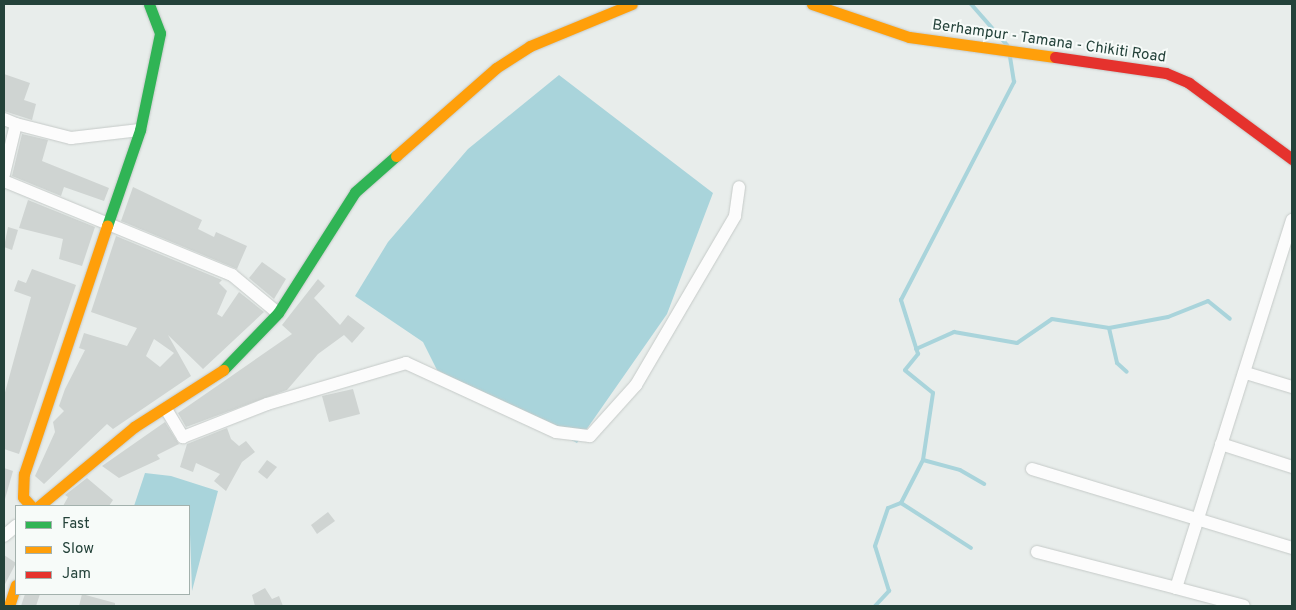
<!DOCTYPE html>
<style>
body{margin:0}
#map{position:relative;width:1296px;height:610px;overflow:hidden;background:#e8edeb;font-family:Overpass,sans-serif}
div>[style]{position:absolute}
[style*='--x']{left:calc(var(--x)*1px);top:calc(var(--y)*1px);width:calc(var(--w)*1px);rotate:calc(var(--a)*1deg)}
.water>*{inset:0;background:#a9d4db}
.stream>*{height:4px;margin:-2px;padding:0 2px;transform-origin:2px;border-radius:2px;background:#a9d4db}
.building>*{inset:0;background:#cfd4d2}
.roads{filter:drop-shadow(0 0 1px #c5cac8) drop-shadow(0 0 1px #c5cac8)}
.street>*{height:12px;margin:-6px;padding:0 6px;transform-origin:6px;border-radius:6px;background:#fcfcfc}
.fast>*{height:11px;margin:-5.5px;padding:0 5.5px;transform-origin:5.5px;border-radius:5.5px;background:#30b455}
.slow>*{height:11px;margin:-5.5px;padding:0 5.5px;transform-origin:5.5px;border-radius:5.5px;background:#ff9f0a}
.jam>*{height:11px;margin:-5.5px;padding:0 5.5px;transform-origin:5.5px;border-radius:5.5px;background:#e5322d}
span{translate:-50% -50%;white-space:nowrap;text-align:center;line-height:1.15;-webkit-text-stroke:4px #f7fbf9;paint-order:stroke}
.street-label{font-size:15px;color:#24423a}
.frame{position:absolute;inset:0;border:5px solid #24423a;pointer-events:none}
.legend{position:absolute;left:15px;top:505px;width:175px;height:90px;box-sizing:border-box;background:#f7fbf9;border:1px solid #a3b1ad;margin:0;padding:6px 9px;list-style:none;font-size:15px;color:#24423a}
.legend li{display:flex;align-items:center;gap:10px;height:25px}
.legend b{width:25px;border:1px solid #a3b1ad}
</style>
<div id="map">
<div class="water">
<i style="clip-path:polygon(559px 75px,713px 193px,667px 314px,577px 443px,437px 370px,423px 342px,355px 296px,388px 242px,468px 149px)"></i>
<i style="clip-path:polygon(145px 473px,171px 476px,218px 491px,192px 591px,189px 506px,134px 506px)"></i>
</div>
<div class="stream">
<i style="--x:971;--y:4;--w:55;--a:48.7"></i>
<i style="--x:1109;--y:328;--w:60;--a:-10.6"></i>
<i style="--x:1168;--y:317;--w:43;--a:-21.8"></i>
<i style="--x:1208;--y:301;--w:28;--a:39"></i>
<i style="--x:916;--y:349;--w:42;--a:-24.1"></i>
<i style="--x:954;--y:332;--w:64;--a:9.9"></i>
<i style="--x:1017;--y:343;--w:42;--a:-34.4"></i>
<i style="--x:1052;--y:319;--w:58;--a:9"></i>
<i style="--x:1109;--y:328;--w:36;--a:77"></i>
<i style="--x:1117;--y:363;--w:13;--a:42"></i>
<i style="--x:923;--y:460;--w:38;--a:15"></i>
<i style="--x:960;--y:470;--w:28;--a:30"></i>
<i style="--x:901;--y:503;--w:83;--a:32.7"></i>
<i style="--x:875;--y:606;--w:21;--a:-47"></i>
<i style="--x:889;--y:591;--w:47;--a:-107.3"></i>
<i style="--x:875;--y:546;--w:40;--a:-71.1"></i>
<i style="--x:888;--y:508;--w:14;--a:-21"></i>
<i style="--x:901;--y:503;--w:48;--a:-62.9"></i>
<i style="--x:923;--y:460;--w:68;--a:-81.5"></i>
<i style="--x:933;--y:393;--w:36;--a:-141"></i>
<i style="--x:905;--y:370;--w:21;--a:-51"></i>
<i style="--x:918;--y:354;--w:57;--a:-107.5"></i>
<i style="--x:901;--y:300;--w:246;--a:-62.6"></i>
<i style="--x:1014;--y:82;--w:26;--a:-99"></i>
</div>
<div class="building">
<i style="clip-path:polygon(4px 74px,30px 83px,24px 100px,36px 104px,32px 120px,4px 111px)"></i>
<i style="clip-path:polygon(22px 134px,48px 140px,42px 161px,109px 188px,104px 201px,64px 187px,61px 196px,12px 176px)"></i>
<i style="clip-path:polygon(133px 187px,202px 220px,198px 229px,214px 237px,216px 232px,247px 246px,237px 269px,121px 221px)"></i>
<i style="clip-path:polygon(28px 200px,95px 227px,82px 266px,59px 259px,63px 239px,19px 228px)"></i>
<i style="clip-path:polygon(8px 227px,18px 230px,12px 250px,4px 247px)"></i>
<i style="clip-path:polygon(evenodd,116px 236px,222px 280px,219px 283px,227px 291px,217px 314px,222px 317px,239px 292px,264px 312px,203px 369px,168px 335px,191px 376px,113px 429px,107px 424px,44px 484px,35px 476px,55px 432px,53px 422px,64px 411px,59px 406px,65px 389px,85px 350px,79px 348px,84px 333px,127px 346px,137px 328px,91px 312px,116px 236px,154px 339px,174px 353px,160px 367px,146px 356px,154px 339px)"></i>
<i style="clip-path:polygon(262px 262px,286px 279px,274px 299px,249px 278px)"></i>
<i style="clip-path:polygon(32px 269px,76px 285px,19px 454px,4px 449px,4px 396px,31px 297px,14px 291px,18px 280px,26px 283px)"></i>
<i style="clip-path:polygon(318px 279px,325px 286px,314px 298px,340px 325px,348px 315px,365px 328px,352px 343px,344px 335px,318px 354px,287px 390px,186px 427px,178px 413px,292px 334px,282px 325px)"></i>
<i style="clip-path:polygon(353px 389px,360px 414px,329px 422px,322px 396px)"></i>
<i style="clip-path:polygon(165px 422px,179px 444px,157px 455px,160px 459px,119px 478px,102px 466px)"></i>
<i style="clip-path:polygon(227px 428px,231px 439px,239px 446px,246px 441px,255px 452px,242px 462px,226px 491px,214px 481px,220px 474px,196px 463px,193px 472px,180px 467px,187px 444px)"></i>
<i style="clip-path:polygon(267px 460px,277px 467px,267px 479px,258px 472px)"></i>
<i style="clip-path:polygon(4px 468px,13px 471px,5px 499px,4px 498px)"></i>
<i style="clip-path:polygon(87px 478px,113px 500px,109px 506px,63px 506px,68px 497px,65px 495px)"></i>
<i style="clip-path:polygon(328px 512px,335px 521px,317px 534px,311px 525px)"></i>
<i style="clip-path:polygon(4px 555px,16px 563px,4px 586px)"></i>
<i style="clip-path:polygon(265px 588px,272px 599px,279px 596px,283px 606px,255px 606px,252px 595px)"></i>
<i style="clip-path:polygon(25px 594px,40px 594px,36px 606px,21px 606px)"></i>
<i style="clip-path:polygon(82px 594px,115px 603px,115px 606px,79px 606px)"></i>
</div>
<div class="roads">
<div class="street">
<i style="--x:4;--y:119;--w:13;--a:23"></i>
<i style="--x:4;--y:174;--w:51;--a:-76.5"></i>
<i style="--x:16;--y:124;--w:57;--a:14.3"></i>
<i style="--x:71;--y:138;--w:69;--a:-6.6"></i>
<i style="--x:4;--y:181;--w:247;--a:22.4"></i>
<i style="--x:232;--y:275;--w:60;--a:39.6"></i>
<i style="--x:1246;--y:373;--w:48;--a:16.9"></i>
<i style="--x:166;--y:409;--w:33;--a:59"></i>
<i style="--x:183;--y:437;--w:90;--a:-21.4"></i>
<i style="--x:267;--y:404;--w:145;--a:-16.4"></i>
<i style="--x:406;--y:363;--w:165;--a:24.7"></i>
<i style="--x:556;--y:432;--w:34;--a:7"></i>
<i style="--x:590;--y:436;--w:69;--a:-48"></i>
<i style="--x:636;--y:385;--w:196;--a:-59.6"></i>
<i style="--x:735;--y:216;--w:29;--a:-82"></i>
<i style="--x:1221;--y:444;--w:75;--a:17.9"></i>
<i style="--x:1032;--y:469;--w:272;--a:16.9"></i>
<i style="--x:4;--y:536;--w:16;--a:-40"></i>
<i style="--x:1037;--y:552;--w:144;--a:14.5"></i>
<i style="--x:1176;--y:588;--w:386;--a:-72.5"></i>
<i style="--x:1176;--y:588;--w:70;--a:14.8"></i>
</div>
<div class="fast">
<i style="--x:107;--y:226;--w:102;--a:-71"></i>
<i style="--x:140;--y:130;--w:99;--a:-78.3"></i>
<i style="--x:160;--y:33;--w:31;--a:-111"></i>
<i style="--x:223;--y:370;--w:79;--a:-46"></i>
<i style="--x:278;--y:313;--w:143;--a:-57.5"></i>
<i style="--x:355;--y:192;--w:55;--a:-41.3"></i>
</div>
<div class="slow">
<i style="--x:812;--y:4;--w:102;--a:18.8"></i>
<i style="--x:909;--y:37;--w:147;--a:7.8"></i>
<i style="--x:396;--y:156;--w:133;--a:-41.3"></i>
<i style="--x:496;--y:68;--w:40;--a:-32.9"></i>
<i style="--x:530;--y:46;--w:110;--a:-22.4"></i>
<i style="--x:31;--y:506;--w:12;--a:-132"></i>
<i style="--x:23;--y:497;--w:23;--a:-88"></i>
<i style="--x:24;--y:474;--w:262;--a:-71.5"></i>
<i style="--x:39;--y:506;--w:124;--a:-39.7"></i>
<i style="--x:134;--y:427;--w:106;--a:-32.6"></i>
<i style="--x:9;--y:606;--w:22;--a:-72"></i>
</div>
<div class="jam">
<i style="--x:1055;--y:57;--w:112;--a:8.2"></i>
<i style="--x:1166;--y:73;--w:25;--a:23"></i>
<i style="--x:1189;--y:83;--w:128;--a:36.4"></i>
</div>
</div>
<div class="street-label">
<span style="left:1049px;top:42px;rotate:8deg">Berhampur - Tamana - Chikiti Road</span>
</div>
<div class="frame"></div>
<ul class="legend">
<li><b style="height:6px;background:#30b455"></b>Fast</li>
<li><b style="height:6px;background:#ff9f0a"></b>Slow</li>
<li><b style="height:6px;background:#e5322d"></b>Jam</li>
</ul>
</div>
